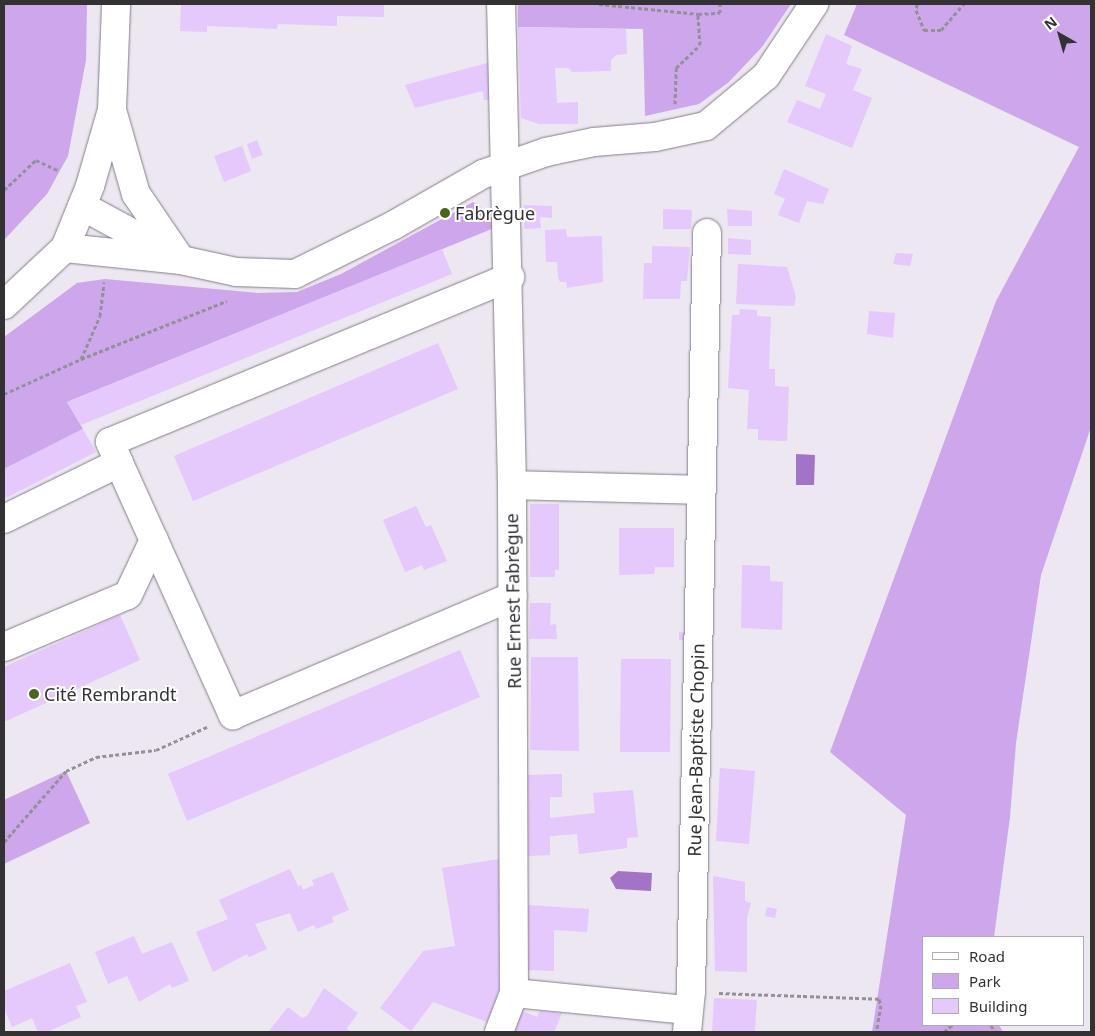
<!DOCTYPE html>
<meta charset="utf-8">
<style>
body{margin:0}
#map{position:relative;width:1095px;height:1036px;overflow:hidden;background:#ece7f1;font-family:"Noto Sans",sans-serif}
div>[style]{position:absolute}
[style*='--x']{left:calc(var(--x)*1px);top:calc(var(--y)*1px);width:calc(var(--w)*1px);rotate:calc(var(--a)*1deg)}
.green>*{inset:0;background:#cda6eb}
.water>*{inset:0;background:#a374c6}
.building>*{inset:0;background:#e5c8fc}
.path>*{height:3px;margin-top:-1.5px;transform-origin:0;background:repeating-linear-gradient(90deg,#949097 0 4px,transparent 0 6.5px)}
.roads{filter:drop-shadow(0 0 1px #837e87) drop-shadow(0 0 1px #837e87)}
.minor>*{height:28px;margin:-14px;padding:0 14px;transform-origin:14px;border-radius:14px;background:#fff}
.dots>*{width:14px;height:14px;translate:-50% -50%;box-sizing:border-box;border:2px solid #fff;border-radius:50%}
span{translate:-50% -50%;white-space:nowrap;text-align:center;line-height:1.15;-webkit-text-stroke:4px #fff;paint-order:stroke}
.poi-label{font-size:18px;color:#333134}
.left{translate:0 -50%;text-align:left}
.street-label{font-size:18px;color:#333134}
.frame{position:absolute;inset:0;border:5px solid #333134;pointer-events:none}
.legend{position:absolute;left:922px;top:936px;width:162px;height:90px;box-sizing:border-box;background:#fff;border:1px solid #adadae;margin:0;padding:6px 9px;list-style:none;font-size:15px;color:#333134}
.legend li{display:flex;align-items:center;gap:10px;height:25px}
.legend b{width:25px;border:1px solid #adadae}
.north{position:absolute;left:1035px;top:10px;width:50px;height:50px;-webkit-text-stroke:4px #fff;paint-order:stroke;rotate:322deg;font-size:14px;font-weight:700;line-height:20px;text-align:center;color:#333134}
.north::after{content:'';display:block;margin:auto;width:18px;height:22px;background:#333134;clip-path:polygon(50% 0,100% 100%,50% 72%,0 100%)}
</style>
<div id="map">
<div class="green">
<i style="clip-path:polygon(4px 4px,87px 4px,86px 60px,68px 156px,47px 194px,4px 240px)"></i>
<i style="clip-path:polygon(518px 4px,791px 4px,762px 47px,729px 82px,699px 104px,645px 116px,643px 29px,518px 27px)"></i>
<i style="clip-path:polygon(857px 4px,1091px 4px,1091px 427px,1041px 575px,1016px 743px,1010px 817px,994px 937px,924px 937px,924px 1025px,999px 1025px,1003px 1032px,872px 1032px,906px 815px,830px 752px,996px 301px,1079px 147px,844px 35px)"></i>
<i style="clip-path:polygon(473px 202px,493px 217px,494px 228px,67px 402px,83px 429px,4px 469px,4px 337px,77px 283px,105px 279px,258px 293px,297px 292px,341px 274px)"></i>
<i style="clip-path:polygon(66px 771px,90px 823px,4px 864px,4px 800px)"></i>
</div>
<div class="water">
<i style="clip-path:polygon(796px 454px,815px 455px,814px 485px,796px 485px)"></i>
<i style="clip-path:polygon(618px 871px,652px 873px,651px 891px,616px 889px,610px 878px)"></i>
</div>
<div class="building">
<i style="clip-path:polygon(181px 4px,384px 4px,384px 17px,337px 16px,337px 26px,278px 24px,277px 29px,207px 26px,207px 32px,180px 31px)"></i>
<i style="clip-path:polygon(518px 27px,626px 29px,627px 54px,616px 55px,611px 60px,611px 71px,572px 72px,568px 68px,555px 68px,557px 103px,578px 102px,578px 124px,539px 124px,521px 118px)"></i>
<i style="clip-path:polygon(826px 34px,852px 46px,846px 64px,862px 69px,853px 90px,872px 98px,852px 148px,787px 122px,797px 100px,820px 109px,826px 94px,805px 86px)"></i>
<i style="clip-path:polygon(491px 62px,492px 100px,484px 100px,483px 91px,415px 108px,405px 85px)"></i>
<i style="clip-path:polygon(257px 140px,263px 155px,252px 159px,247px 144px)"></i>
<i style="clip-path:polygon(242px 146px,251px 171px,224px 182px,214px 156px)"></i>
<i style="clip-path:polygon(784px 169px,829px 189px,823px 204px,807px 201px,799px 223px,778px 215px,785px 199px,774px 194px)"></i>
<i style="clip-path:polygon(524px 205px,552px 206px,552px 218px,540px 217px,541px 228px,524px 229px)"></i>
<i style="clip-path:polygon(663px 209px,692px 210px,691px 229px,663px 229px)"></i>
<i style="clip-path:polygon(727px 209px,752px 211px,752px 226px,728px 226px)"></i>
<i style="clip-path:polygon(566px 229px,567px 237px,602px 236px,603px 282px,567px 288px,566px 282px,560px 282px,558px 277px,557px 262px,546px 262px,545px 230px)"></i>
<i style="clip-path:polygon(728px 238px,751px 240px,751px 255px,728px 254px)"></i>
<i style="clip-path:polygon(652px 246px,690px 247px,687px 281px,681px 281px,680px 299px,643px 299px,644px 263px,652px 263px)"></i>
<i style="clip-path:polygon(442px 249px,452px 274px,81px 425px,67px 402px)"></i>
<i style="clip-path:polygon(896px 253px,913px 254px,910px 266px,893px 264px)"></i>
<i style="clip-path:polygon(738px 264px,787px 267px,796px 297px,794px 306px,736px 304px)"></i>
<i style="clip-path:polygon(740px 309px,757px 310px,757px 316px,771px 317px,769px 369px,775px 369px,775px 386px,789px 387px,787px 441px,758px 440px,758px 429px,747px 429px,749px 390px,728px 388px,732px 315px,739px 315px)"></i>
<i style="clip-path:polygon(869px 311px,895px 313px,893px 338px,867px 334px)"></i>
<i style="clip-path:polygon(438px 343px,458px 389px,193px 501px,174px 456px)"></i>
<i style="clip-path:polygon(83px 429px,96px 452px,4px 499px,4px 469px)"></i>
<i style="clip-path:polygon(530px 504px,559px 504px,559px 570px,555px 570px,555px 577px,530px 577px)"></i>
<i style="clip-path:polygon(416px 506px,426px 527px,431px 525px,447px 561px,424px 570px,422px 565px,405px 572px,383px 520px)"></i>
<i style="clip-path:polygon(619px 528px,674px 528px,674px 567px,655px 567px,654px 574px,619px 575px)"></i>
<i style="clip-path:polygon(742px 565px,770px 566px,770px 581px,783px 582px,782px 630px,741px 628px)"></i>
<i style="clip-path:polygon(530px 603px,551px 603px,550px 625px,556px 624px,557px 639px,529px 639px)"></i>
<i style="clip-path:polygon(120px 615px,140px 660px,4px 722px,4px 667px)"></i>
<i style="clip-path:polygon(679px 632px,691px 632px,691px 640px,679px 640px)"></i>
<i style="clip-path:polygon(460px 650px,480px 697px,187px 821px,168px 774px)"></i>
<i style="clip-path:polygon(531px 657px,578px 657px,579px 751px,530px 750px)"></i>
<i style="clip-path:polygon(621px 659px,671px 659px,670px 752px,620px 752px)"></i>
<i style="clip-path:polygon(720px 768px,755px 771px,749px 844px,716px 841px)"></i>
<i style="clip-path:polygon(562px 774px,562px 797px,550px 797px,550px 818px,595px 813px,593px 793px,633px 790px,638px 837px,627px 838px,627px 848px,579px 854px,577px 834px,550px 836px,550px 855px,528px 856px,528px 775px)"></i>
<i style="clip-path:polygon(499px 859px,499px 991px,487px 1022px,433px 1002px,411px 1031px,380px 1008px,423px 951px,455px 946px,442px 868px)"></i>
<i style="clip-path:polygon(290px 869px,298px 886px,301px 885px,303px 890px,314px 885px,312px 880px,333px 872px,349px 910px,332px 917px,334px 922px,316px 929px,314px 925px,298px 932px,290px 913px,255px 924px,267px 949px,249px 957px,247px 954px,213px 972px,196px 932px,228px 919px,219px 900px)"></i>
<i style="clip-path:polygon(713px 876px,745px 882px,745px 901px,751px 903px,747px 918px,747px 972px,715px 971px)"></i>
<i style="clip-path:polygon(528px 905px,589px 909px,587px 932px,554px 930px,554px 971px,527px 970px)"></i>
<i style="clip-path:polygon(767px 907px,777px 909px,775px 918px,765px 916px)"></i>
<i style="clip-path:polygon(134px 936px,142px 954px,172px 942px,189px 981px,172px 988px,170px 984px,139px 1002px,127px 976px,108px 984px,95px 952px)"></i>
<i style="clip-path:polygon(70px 963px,87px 1002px,76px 1006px,81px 1017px,47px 1032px,38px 1032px,32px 1018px,12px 1027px,4px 1008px,4px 991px)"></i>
<i style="clip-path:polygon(324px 988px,358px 1013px,347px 1028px,350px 1032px,268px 1032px,288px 1007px,302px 1018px,307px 1016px)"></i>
<i style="clip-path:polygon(714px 998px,757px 1000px,755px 1031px,712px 1032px)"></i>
<i style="clip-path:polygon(518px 1009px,537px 1017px,540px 1011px,562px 1013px,554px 1032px,509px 1032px)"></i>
</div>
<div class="path">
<i style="--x:599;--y:4;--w:100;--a:5.8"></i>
<i style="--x:917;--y:4;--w:6;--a:99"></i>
<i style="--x:916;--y:10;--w:22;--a:68"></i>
<i style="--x:924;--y:30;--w:17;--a:0"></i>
<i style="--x:941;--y:30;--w:35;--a:-49"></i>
<i style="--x:675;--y:104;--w:36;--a:-88"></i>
<i style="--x:676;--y:68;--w:33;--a:-44"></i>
<i style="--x:700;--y:45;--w:31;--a:-94"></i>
<i style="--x:698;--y:14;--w:22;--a:-3"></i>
<i style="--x:720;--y:13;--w:9;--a:-90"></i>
<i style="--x:4;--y:190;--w:44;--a:-43.2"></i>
<i style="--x:36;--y:160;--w:26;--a:25"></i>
<i style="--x:81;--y:359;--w:157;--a:-21.7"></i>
<i style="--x:4;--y:394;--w:85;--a:-24.4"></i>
<i style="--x:81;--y:359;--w:47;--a:-66.2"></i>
<i style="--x:100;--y:316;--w:34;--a:-83"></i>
<i style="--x:4;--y:842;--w:94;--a:-48.9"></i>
<i style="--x:66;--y:771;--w:33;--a:-25"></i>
<i style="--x:96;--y:757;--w:60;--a:-6.7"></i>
<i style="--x:156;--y:750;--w:56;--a:-24.3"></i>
<i style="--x:719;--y:993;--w:160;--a:2.1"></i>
<i style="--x:879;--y:999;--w:6;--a:72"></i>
<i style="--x:881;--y:1005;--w:27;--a:100"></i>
<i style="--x:991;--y:1025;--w:8;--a:60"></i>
<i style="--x:944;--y:1032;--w:11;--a:-41"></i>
</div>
<div class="roads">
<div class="minor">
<i style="--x:112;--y:110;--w:87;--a:74.1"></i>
<i style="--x:136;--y:194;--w:80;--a:55.7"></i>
<i style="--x:82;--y:206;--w:99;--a:28.4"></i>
<i style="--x:65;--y:248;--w:117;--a:5.9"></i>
<i style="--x:181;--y:260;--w:56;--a:12.3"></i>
<i style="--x:236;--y:272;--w:59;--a:1.9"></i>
<i style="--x:295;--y:274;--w:110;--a:-26.3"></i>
<i style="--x:394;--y:225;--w:103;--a:-29.8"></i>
<i style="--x:483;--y:174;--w:67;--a:-19.2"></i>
<i style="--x:546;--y:152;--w:49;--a:-11.8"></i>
<i style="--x:594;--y:142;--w:61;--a:-4.7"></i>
<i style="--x:655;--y:137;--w:52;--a:-12.2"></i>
<i style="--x:706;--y:126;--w:78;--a:-39.8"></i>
<i style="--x:766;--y:76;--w:87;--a:-56.3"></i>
<i style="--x:4;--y:305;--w:83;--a:-43.1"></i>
<i style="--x:65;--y:248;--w:67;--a:-68"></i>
<i style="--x:90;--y:186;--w:79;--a:-73.9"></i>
<i style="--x:112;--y:110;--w:106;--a:-87.8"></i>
<i style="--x:119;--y:463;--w:277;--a:65.7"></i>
<i style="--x:233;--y:715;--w:304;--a:-23"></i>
<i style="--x:512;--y:485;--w:189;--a:1.5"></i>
<i style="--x:4;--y:519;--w:128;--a:-26"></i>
<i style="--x:119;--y:463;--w:23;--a:-113"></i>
<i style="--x:110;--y:442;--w:433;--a:-22.4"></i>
<i style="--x:4;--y:647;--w:134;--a:-22.8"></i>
<i style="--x:128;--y:595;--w:61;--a:-64.7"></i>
<i style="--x:514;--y:993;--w:175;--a:5.6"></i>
<i style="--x:499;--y:1032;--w:42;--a:-69"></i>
<i style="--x:514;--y:993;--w:508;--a:-90.23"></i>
<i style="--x:512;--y:485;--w:481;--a:-91.3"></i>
<i style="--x:687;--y:1032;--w:41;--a:-84.4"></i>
<i style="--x:691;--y:991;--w:758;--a:-88.79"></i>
</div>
</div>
<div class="dots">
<i style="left:445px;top:213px;background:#47671d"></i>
<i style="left:34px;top:694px;background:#47671d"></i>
</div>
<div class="poi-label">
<span class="left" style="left:455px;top:213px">Fabrègue</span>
<span class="left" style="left:44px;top:694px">Cité Rembrandt</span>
</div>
<div class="street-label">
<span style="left:513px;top:601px;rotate:-91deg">Rue Ernest Fabrègue</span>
<span style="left:696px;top:750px;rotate:-89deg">Rue Jean-Baptiste Chopin</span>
</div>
<div class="frame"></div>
<ul class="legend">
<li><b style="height:6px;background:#fff"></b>Road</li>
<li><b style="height:14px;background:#cda6eb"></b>Park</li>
<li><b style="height:14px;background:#e5c8fc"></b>Building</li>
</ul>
<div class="north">N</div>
</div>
